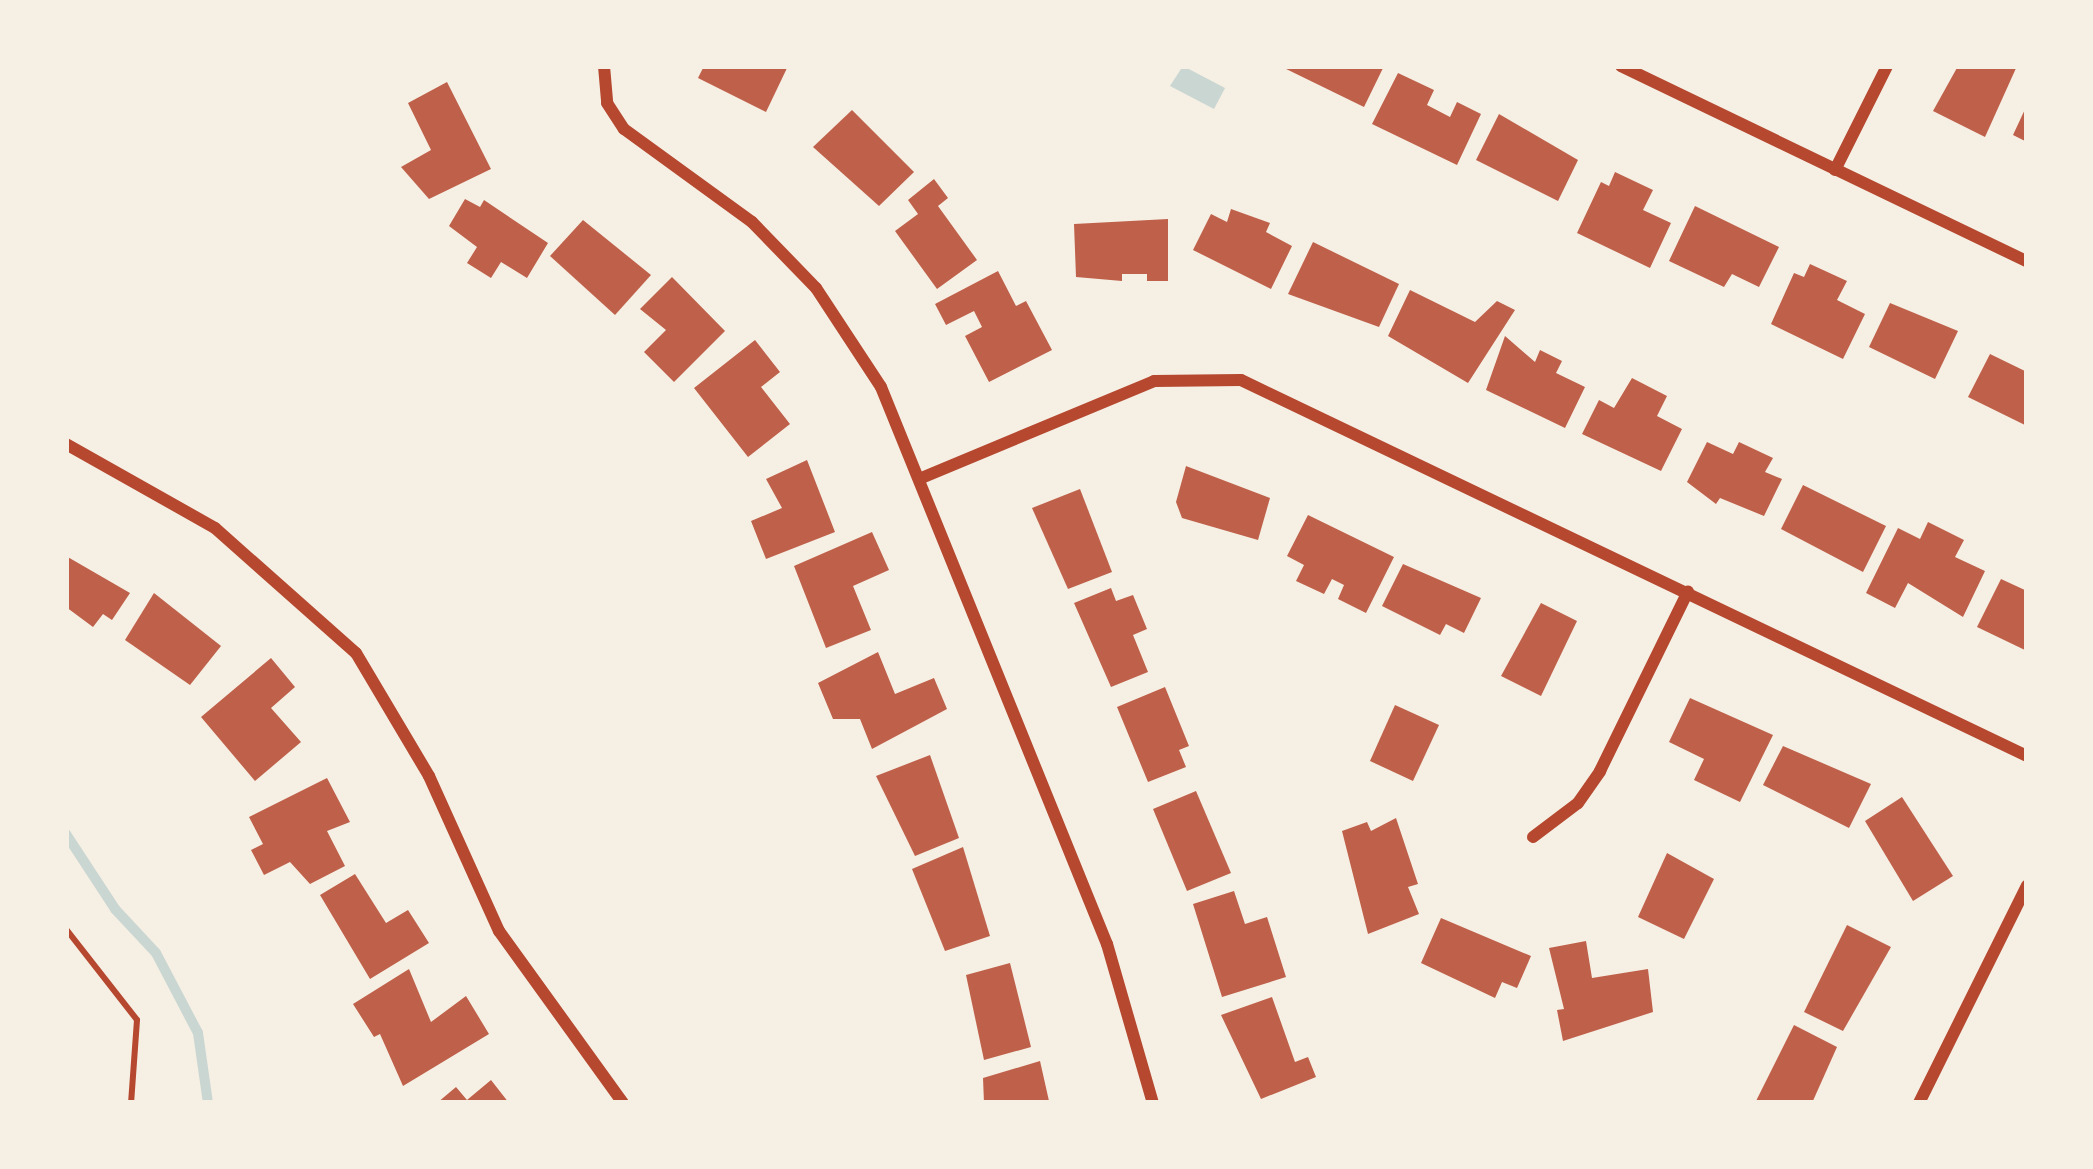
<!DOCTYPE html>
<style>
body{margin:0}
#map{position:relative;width:2093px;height:1169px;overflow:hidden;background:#f6efe4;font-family:"Exo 2",sans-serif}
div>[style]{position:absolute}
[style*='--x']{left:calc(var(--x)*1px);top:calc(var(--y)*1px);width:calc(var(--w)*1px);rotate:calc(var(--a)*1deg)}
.water>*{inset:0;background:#c9d6d2}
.stream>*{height:10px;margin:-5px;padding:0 5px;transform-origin:5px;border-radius:5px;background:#c9d6d2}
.building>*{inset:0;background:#bf614a}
.path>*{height:6px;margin:-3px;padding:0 3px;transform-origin:3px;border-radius:3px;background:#b5482f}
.minor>*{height:12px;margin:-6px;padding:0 6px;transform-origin:6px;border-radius:6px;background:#b5482f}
span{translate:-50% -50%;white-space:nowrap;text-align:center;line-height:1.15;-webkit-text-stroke:9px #f6efe4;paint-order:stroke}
.frame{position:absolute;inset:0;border:69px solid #f6efe4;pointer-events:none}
</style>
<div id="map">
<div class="water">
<i style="clip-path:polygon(1183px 66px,1225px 88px,1214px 109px,1170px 86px)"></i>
</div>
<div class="stream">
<i style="--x:66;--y:834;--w:90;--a:56.8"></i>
<i style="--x:115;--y:909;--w:60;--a:47"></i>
<i style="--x:156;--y:953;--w:90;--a:62.3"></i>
<i style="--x:198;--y:1033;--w:71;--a:81.9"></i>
</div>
<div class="building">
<i style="clip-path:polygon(704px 66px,788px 66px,766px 112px,698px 78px)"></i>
<i style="clip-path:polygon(1280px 66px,1384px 66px,1364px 107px)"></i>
<i style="clip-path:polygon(1958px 66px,2017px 66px,1985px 137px,1933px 111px)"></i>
<i style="clip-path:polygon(1398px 73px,1434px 90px,1427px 105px,1450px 117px,1457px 102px,1481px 114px,1457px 165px,1372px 124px)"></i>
<i style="clip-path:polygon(447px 82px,491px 169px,429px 199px,401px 167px,431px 150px,408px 103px)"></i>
<i style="clip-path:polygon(2027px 105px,2027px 142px,2013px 135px)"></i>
<i style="clip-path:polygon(852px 110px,914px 172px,879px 206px,813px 147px)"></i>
<i style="clip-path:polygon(1499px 114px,1578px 160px,1558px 201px,1476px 160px)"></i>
<i style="clip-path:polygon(1615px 172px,1653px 190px,1643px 210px,1671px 223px,1650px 268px,1577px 233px,1601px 182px,1609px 186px)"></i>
<i style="clip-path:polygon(934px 179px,948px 198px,938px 206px,977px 260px,937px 289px,895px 231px,918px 214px,908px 200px)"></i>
<i style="clip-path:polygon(465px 199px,480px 207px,484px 200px,548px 243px,527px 278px,501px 262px,491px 278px,467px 263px,477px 247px,449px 226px)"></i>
<i style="clip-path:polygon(1695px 206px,1779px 247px,1759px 287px,1732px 274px,1724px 287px,1669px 261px)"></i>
<i style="clip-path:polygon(1231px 209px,1270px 223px,1266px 232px,1292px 246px,1271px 289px,1193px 250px,1211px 214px,1227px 222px)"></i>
<i style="clip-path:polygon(1168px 219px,1168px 281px,1147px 281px,1147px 274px,1122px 274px,1122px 281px,1076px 277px,1074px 224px)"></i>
<i style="clip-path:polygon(583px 220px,651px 275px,615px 315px,550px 256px)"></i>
<i style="clip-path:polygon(1313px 242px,1399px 284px,1379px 327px,1288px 294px)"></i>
<i style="clip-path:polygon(1810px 264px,1847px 281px,1837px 300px,1865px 314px,1843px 359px,1771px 324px,1794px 273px,1804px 277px)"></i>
<i style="clip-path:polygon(998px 271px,1016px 306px,1026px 301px,1052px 350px,989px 382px,965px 336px,982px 327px,974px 311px,946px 325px,935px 304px)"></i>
<i style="clip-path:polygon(672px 277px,725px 331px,674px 382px,644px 352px,666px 330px,640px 309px)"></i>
<i style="clip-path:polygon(1410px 290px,1475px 322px,1497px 301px,1515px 310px,1468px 383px,1388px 336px)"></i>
<i style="clip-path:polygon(1890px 303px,1958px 331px,1935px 379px,1869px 347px)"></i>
<i style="clip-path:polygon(1505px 336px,1535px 362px,1540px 350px,1562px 361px,1556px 373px,1585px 387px,1565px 428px,1486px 390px)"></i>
<i style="clip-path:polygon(755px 340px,780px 372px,761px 387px,790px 424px,748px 457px,694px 388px)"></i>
<i style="clip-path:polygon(1990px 354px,2027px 372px,2027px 426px,1968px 397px)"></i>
<i style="clip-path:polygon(1632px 378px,1667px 396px,1657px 416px,1682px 429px,1661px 471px,1582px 434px,1599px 400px,1614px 408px)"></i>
<i style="clip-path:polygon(1707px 442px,1733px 454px,1739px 442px,1773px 458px,1765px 472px,1782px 479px,1764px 516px,1720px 498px,1716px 504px,1687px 482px)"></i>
<i style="clip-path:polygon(807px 460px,835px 532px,766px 559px,751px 521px,782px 508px,766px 479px)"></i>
<i style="clip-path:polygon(1186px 466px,1270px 498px,1258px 540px,1182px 518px,1176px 502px)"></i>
<i style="clip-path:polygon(1803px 485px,1886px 526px,1863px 572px,1781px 529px)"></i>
<i style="clip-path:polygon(1080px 489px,1112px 572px,1068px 589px,1032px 508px)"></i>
<i style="clip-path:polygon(1308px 515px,1394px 557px,1366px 613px,1338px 599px,1344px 585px,1332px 579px,1324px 594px,1296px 581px,1304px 565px,1287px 556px)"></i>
<i style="clip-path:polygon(1928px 522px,1964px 540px,1955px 557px,1985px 571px,1963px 617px,1908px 583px,1895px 608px,1866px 593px,1898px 528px,1920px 539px)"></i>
<i style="clip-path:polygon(872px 532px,889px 570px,853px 586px,871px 630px,826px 648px,794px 566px)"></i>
<i style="clip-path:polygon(66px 556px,130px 593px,112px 620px,103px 614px,93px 627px,66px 607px)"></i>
<i style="clip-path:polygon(1403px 564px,1481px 598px,1464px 633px,1446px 624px,1440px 635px,1382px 606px)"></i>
<i style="clip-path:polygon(2001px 579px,2027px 591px,2027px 651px,1977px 627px)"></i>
<i style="clip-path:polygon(1111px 588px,1116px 601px,1133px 595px,1147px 629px,1133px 635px,1148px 672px,1111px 687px,1074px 603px)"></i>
<i style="clip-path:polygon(154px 593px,221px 646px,190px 685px,125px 640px)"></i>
<i style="clip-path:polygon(1541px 603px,1577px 621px,1541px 696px,1501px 676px)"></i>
<i style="clip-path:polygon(878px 652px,895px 694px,934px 678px,947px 709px,872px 749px,860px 719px,833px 719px,818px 683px)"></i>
<i style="clip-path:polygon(271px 658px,295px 687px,271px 708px,301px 742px,255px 781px,201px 717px)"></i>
<i style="clip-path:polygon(1165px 687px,1189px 746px,1179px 750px,1186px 767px,1148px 782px,1117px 707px)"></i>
<i style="clip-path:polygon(1690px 698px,1773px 735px,1740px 802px,1694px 780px,1704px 759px,1669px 742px)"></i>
<i style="clip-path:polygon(1395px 705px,1439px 725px,1413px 781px,1370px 761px)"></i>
<i style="clip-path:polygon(1783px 746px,1871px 784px,1849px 828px,1763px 785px)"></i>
<i style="clip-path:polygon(930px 755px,959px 838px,915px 856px,876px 776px)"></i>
<i style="clip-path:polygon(327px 778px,350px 822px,327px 831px,345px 866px,310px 884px,290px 862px,264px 875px,251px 850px,263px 844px,249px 817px)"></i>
<i style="clip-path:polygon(1196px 791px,1231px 873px,1187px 891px,1153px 809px)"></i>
<i style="clip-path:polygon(1902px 797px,1953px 876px,1913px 901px,1865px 821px)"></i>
<i style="clip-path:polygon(1396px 818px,1418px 884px,1408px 887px,1419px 914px,1368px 934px,1342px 831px,1367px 822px,1371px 831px)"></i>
<i style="clip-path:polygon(963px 847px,990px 936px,945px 951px,912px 869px)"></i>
<i style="clip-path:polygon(1667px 853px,1714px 879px,1684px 939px,1638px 917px)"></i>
<i style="clip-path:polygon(355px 874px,386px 923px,408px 910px,429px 943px,370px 979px,320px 895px)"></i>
<i style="clip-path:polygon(1234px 891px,1245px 924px,1267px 917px,1286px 977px,1222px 997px,1193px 904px)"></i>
<i style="clip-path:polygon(1441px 918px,1531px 956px,1517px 988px,1502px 982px,1495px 998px,1421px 963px)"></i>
<i style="clip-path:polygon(1847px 925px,1891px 947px,1843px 1031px,1804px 1012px)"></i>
<i style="clip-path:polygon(1586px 941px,1592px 978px,1648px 969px,1653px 1012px,1563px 1041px,1557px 1010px,1564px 1009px,1549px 948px)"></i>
<i style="clip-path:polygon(1010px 963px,1031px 1047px,984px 1060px,966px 975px)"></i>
<i style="clip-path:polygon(409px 969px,431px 1022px,466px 996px,489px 1034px,403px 1086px,380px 1034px,374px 1037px,353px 1004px)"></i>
<i style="clip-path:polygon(1272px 997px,1295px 1062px,1308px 1057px,1316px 1077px,1261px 1099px,1221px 1015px)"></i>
<i style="clip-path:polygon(1794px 1025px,1837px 1047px,1812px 1103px,1755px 1103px)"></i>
<i style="clip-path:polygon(1040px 1061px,1049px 1101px,984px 1103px,983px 1078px)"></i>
<i style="clip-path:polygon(491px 1080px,509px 1103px,437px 1103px,456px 1087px,467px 1100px)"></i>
</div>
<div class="path">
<i style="--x:66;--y:929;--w:115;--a:52"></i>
<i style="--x:137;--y:1020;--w:83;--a:94.1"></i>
</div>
<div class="minor">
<i style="--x:604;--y:66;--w:37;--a:85"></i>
<i style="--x:607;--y:103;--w:31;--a:57"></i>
<i style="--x:624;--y:129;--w:158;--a:36"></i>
<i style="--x:752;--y:222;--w:92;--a:45.9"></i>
<i style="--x:816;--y:288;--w:118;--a:56.7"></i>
<i style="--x:881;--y:387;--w:601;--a:67.92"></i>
<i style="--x:1107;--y:944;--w:166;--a:73.9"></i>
<i style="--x:1621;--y:66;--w:450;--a:25.7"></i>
<i style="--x:1835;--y:170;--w:116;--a:-63.4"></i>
<i style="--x:66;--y:444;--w:171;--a:29.4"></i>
<i style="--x:215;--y:528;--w:188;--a:41.6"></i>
<i style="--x:356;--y:653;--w:143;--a:59.3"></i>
<i style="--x:429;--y:776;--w:170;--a:65.7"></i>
<i style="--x:499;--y:931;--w:212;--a:54.2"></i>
<i style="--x:919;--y:479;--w:255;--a:-22.6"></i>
<i style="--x:1154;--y:381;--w:87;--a:-0.7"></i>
<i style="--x:1241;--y:380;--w:871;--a:25.57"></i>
<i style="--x:1533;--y:837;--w:56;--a:-37.1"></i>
<i style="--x:1578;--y:803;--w:39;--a:-55"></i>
<i style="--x:1600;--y:771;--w:200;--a:-63.9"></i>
<i style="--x:1919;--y:1103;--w:243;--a:-63.6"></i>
</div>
<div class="frame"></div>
</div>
